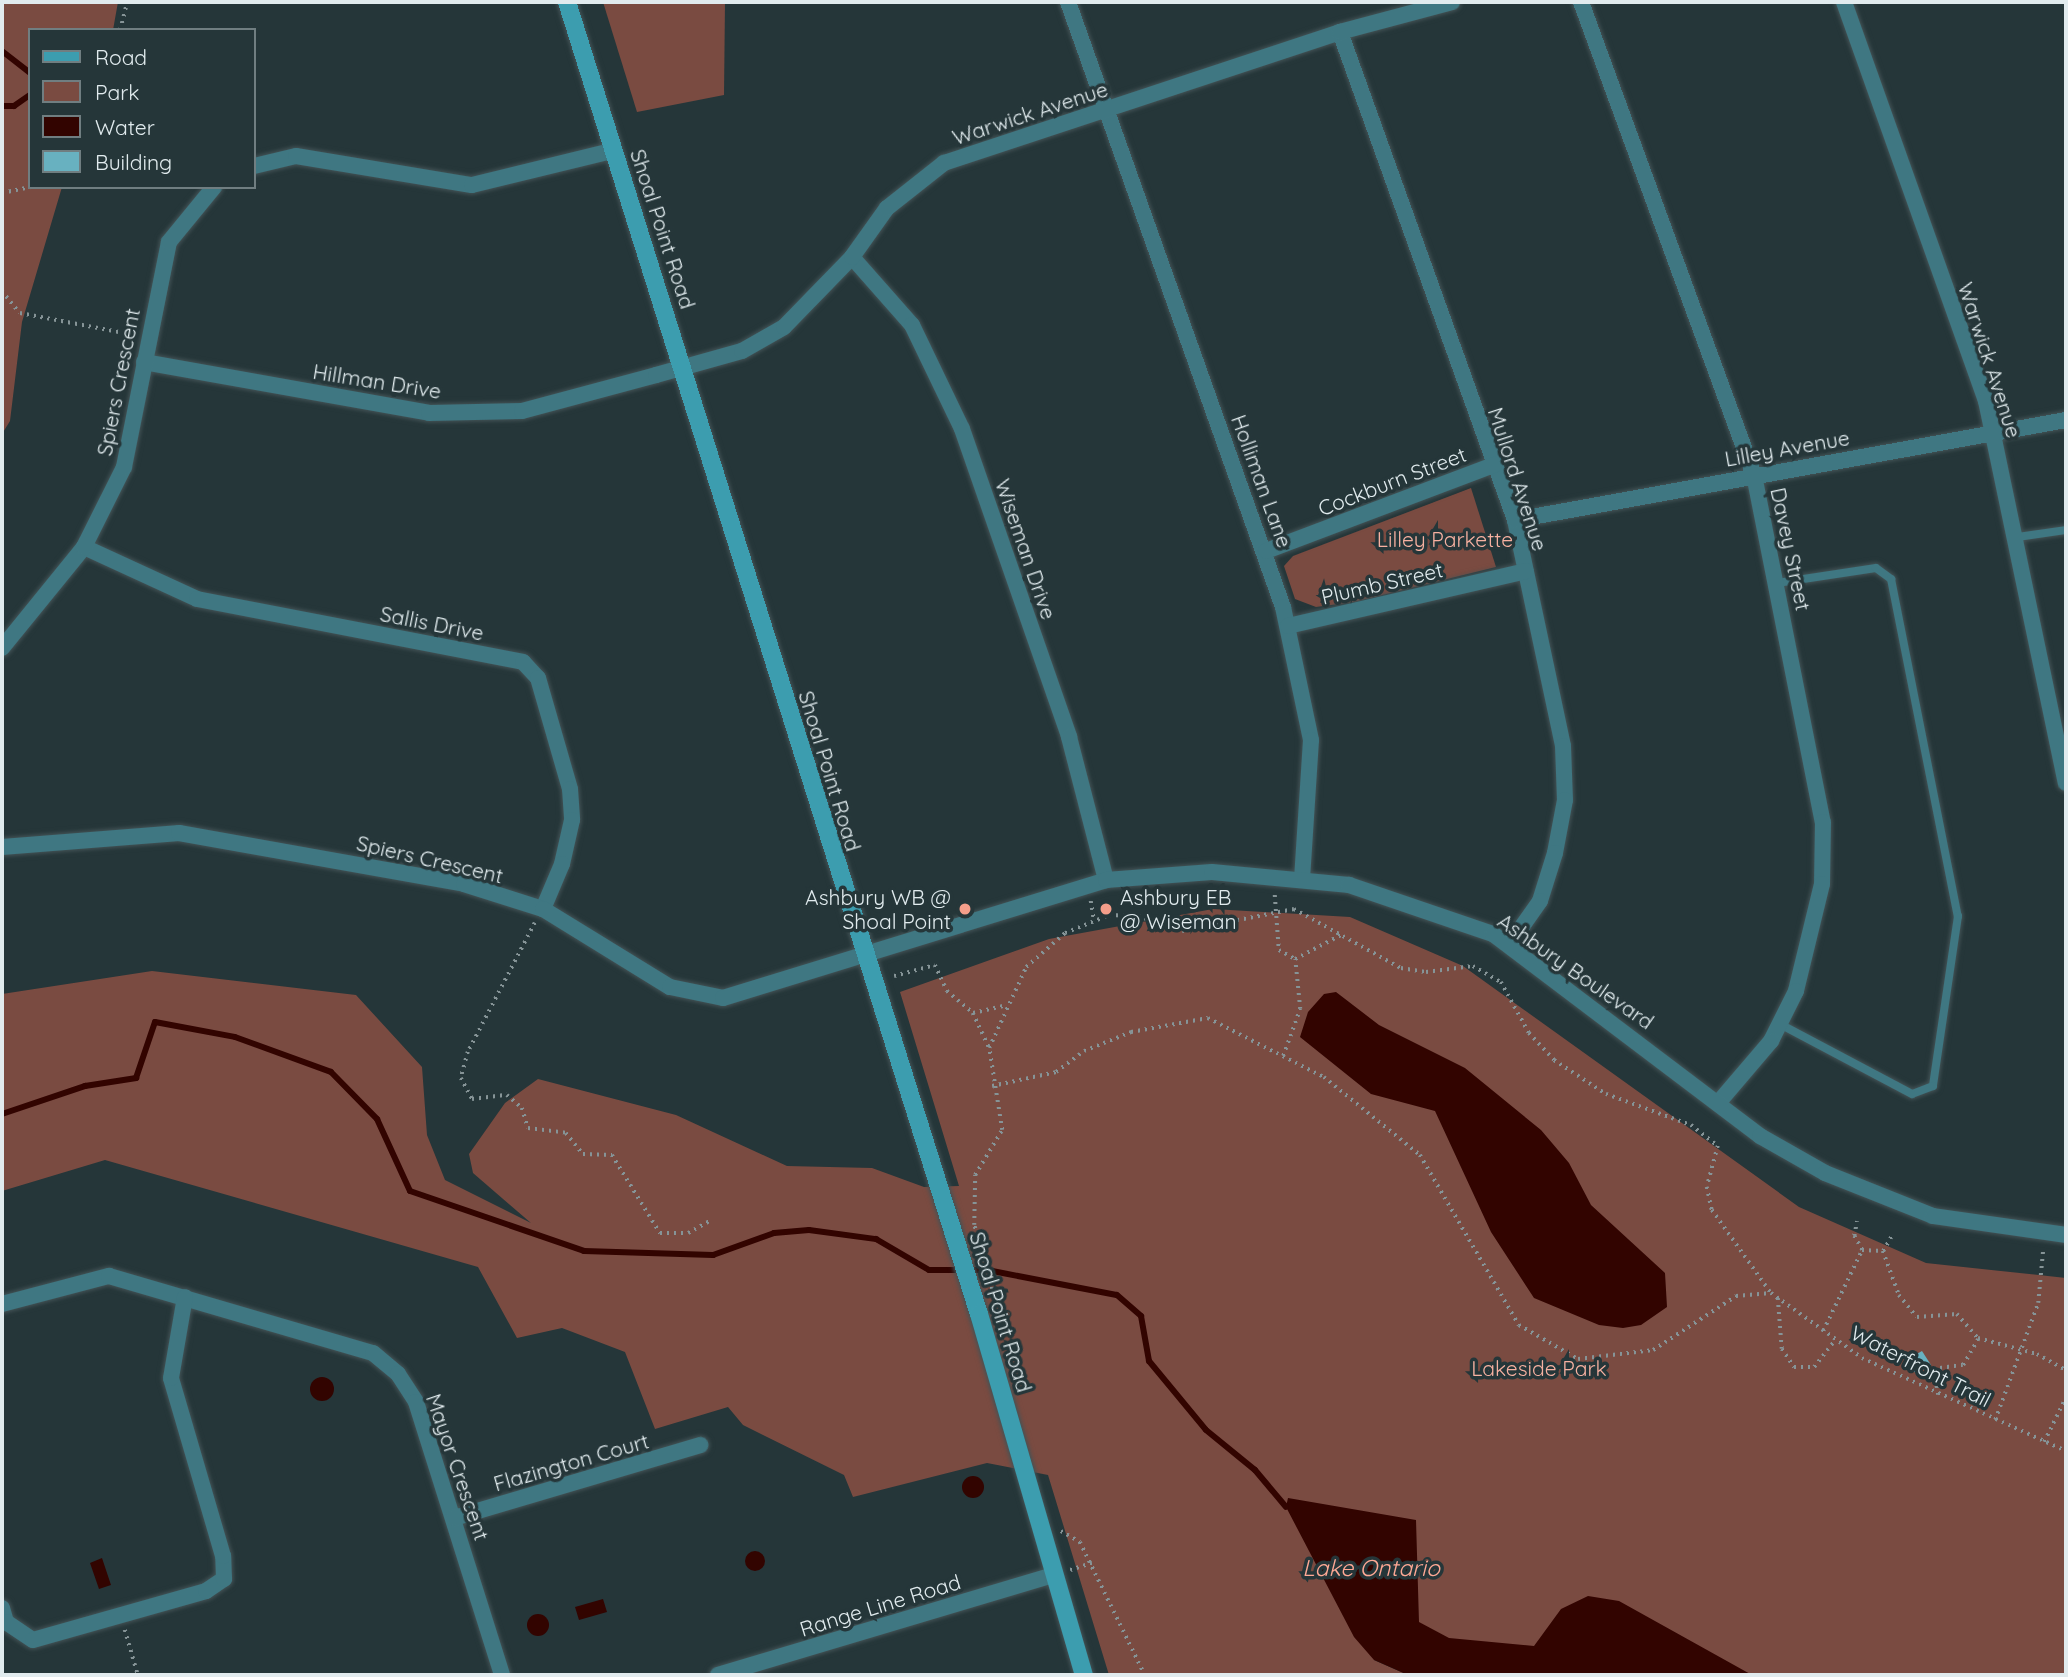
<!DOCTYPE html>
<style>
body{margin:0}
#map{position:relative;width:2068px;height:1677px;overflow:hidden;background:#253639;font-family:Quicksand,sans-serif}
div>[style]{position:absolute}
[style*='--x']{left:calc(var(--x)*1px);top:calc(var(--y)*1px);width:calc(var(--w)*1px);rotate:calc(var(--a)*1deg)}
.green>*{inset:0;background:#7a4b41}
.water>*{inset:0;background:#320400}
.round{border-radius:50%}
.stream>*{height:6px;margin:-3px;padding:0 3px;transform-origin:3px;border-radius:3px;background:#320400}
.building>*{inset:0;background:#68b1c0}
.path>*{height:3.5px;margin-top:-1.75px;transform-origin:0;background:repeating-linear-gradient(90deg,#869497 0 2px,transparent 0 7px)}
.roads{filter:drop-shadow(0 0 2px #435356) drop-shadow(0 0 2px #435356)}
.lane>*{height:8px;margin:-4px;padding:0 4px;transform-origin:4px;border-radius:4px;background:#3f7782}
.street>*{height:16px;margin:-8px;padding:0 8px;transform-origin:8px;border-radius:8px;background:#3f7782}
.secondary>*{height:18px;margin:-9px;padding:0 9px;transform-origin:9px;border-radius:9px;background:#3c9daf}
.dots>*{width:19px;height:19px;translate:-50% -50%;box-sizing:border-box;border:4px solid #253639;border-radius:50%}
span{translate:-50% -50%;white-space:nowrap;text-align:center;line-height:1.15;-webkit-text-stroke:7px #253639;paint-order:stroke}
.street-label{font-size:21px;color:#e1ebee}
.park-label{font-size:21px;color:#f7b1a1}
.poi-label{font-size:21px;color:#e1ebee}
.right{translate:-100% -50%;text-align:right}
.left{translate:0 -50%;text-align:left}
.water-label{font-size:23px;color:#ffa995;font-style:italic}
.frame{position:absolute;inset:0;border:4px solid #e1ebee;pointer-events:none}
.legend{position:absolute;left:28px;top:28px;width:228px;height:161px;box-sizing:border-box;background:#253639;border:2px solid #707e81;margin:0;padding:9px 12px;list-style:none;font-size:21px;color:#e1ebee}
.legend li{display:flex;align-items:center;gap:14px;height:35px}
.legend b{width:35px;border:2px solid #707e81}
</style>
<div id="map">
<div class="green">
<i style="clip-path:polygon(2px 2px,118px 2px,113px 30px,30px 30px,30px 187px,62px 187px,22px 322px,10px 421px,2px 434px)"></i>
<i style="clip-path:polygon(603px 2px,725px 2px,724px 95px,637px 112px)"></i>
<i style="clip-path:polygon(1471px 488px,1496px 567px,1354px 602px,1316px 607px,1295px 599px,1284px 566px,1293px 556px)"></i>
<i style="clip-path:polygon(1213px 909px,1350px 917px,1463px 966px,1799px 1207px,1926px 1263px,2066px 1278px,2066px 1675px,1616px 1675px,1374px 1660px,1408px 1675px,1109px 1675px,1048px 1475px,987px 1463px,853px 1497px,844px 1475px,743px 1425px,728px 1407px,655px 1429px,625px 1352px,562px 1328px,517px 1338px,478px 1267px,105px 1160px,2px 1191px,2px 994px,152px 971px,356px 995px,422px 1067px,427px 1135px,445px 1180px,531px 1223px,473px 1173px,469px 1154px,505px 1103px,538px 1079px,676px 1115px,787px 1166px,872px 1168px,924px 1187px,959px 1186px,900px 992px,1049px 939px)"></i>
</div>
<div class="water">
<i style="clip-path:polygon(1336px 992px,1379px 1025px,1465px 1068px,1541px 1130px,1569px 1163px,1591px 1205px,1665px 1273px,1667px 1307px,1641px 1325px,1623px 1328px,1599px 1325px,1534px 1298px,1491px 1232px,1435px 1111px,1371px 1094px,1300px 1037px,1308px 1012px,1324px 994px)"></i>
<i class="round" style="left:310px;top:1377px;width:24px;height:24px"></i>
<i class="round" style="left:962px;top:1476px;width:22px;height:22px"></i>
<i style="clip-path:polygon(1288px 1498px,1416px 1520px,1419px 1622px,1449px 1638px,1534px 1646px,1561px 1609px,1588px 1596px,1619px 1601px,1752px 1675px,1408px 1675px,1374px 1660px,1354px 1637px,1286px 1507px)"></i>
<i class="round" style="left:745px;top:1551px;width:20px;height:20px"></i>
<i style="clip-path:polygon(102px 1558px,111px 1585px,99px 1589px,90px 1563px)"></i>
<i style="clip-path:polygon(603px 1599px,607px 1612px,579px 1620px,575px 1607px)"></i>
<i class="round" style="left:527px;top:1614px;width:22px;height:22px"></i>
</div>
<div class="stream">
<i style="--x:2;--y:51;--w:36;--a:38"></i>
<i style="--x:2;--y:106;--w:12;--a:0"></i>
<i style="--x:14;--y:106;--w:19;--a:-35"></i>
<i style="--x:2;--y:1114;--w:88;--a:-18.6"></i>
<i style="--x:85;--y:1086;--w:52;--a:-8.9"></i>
<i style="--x:136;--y:1078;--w:59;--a:-71.3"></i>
<i style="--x:155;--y:1022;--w:81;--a:10.6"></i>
<i style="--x:235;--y:1037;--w:102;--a:20"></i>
<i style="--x:331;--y:1072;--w:66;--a:45.6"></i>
<i style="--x:377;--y:1119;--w:79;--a:65.4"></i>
<i style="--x:410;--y:1191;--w:184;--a:19"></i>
<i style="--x:584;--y:1251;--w:129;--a:1.8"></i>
<i style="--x:713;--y:1255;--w:65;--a:-19.8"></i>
<i style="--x:774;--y:1233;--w:35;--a:-5"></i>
<i style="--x:809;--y:1230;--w:68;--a:7.7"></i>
<i style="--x:876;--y:1239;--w:61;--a:30.3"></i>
<i style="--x:929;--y:1270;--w:58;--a:0"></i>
<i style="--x:987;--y:1270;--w:132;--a:10.9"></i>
<i style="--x:1117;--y:1295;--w:32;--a:41"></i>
<i style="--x:1141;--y:1316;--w:46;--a:79.9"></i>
<i style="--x:1149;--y:1361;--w:89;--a:50.4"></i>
<i style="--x:1206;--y:1430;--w:63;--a:39.2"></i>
<i style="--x:1255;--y:1470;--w:48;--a:50"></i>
</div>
<div class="building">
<i style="clip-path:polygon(1922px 1351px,1931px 1365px,1916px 1374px,1906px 1360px)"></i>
</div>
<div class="path">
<i style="--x:120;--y:30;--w:29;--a:-76"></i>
<i style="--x:2;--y:193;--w:29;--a:-12"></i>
<i style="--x:2;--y:291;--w:28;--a:51"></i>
<i style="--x:20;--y:313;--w:106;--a:10.9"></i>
<i style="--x:1275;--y:895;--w:55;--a:85.8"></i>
<i style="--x:1279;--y:950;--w:18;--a:29"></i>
<i style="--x:1295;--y:959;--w:52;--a:-27.6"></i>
<i style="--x:1091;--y:901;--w:18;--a:81"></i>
<i style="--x:535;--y:923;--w:145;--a:117.4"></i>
<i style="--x:468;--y:1052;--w:27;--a:105"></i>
<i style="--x:461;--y:1078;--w:24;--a:62"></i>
<i style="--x:472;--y:1099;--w:35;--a:-7"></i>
<i style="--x:507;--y:1095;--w:20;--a:41"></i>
<i style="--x:522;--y:1108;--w:21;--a:73"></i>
<i style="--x:528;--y:1128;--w:38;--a:7"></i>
<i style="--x:566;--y:1133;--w:27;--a:51"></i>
<i style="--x:583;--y:1154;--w:29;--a:2"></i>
<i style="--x:612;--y:1155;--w:92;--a:58.4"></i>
<i style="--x:660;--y:1233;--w:28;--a:0"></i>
<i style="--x:688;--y:1233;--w:25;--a:-29"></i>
<i style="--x:894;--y:976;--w:42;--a:-15"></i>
<i style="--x:935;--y:965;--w:29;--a:65"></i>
<i style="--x:947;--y:991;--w:34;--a:40"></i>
<i style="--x:973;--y:1013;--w:38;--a:65"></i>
<i style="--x:973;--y:1013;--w:32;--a:-13"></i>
<i style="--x:1283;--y:1056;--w:50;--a:-70.1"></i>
<i style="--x:1300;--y:1009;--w:50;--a:-95.7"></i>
<i style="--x:992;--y:1086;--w:66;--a:-12.3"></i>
<i style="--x:1056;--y:1072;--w:35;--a:-37"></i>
<i style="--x:1084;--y:1051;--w:51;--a:-22"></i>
<i style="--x:1131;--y:1032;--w:78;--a:-10.3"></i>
<i style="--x:1208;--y:1018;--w:130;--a:27"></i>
<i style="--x:1324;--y:1077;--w:124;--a:39.1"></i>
<i style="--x:1420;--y:1155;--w:197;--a:59.8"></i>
<i style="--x:1519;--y:1325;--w:68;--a:30"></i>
<i style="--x:1578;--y:1359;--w:76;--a:-6.8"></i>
<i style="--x:1653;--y:1350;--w:99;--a:-33"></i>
<i style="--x:1736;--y:1296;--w:35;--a:-5"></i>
<i style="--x:1862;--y:1250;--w:21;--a:3"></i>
<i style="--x:1883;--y:1251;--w:20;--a:-60"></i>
<i style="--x:1883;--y:1251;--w:47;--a:70"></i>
<i style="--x:1899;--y:1295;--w:28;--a:51"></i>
<i style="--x:1917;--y:1317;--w:40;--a:-4.3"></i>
<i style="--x:1957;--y:1314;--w:32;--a:49"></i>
<i style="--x:1978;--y:1338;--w:61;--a:15.2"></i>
<i style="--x:2037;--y:1354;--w:33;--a:29"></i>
<i style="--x:994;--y:1296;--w:74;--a:-105.7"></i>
<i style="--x:974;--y:1225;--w:50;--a:-88.9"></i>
<i style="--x:975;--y:1175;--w:52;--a:-59"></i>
<i style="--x:1002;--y:1130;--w:83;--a:-99"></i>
<i style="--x:989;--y:1048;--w:89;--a:-65.4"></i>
<i style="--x:1026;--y:967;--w:52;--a:-41.1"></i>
<i style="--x:1065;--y:933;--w:48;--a:-22.2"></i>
<i style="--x:1109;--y:915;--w:29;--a:2"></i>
<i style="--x:1138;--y:916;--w:46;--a:18.8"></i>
<i style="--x:1182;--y:931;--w:114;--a:-11.1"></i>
<i style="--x:1294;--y:909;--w:122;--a:28.9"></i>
<i style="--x:1401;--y:968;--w:25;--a:9"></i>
<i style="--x:1426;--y:972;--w:47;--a:-7.3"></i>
<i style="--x:1473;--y:966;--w:32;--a:30"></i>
<i style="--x:1501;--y:982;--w:58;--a:61.2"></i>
<i style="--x:1529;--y:1033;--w:37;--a:47"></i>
<i style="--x:1554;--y:1060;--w:62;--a:33.2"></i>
<i style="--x:1606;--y:1094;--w:90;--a:20"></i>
<i style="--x:1691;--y:1125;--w:34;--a:38"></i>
<i style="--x:1718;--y:1146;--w:42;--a:105"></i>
<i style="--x:1707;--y:1187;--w:24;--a:78"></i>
<i style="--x:1712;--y:1210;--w:102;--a:54.6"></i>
<i style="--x:1771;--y:1293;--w:112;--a:35.5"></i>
<i style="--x:1862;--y:1358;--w:224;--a:24.5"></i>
<i style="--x:1778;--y:1298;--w:51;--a:85.5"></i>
<i style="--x:1782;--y:1349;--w:22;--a:56"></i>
<i style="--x:1794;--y:1367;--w:20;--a:0"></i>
<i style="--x:1814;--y:1367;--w:34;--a:-52"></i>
<i style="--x:1823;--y:1331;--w:90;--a:-64.3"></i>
<i style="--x:1862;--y:1250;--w:16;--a:-120"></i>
<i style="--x:1854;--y:1236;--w:15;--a:-79"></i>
<i style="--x:1938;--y:1395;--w:26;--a:-101"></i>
<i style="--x:1933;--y:1369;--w:30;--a:-8"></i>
<i style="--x:1963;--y:1365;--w:30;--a:-60"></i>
<i style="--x:1995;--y:1420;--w:125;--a:-69.8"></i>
<i style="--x:2038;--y:1303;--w:54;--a:-84.7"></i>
<i style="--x:2044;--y:1442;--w:50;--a:-63.9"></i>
<i style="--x:1061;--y:1531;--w:22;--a:30"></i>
<i style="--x:1080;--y:1542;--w:148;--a:64"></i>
<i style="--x:1070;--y:1570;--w:23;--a:-18"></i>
<i style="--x:125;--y:1630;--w:47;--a:73.9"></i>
</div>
<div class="roads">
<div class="lane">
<i style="--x:2018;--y:537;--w:49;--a:-8.3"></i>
<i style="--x:1777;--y:583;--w:100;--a:-8.6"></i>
<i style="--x:1876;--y:568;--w:19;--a:36"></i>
<i style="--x:1891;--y:579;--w:344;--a:78.8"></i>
<i style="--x:1958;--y:916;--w:172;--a:98.4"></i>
<i style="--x:1933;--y:1086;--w:22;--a:159"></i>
<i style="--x:1912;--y:1094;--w:149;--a:-152.1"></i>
</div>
<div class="street">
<i style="--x:1068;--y:2;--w:642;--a:70.44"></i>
<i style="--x:1283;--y:607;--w:136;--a:78.1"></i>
<i style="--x:1311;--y:740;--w:139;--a:93.7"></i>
<i style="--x:1581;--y:2;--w:504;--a:69.91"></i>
<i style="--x:1754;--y:475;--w:354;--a:78.8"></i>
<i style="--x:1823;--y:822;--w:62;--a:90.9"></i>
<i style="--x:1822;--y:884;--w:110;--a:103.7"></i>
<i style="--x:1796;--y:991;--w:56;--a:116.6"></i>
<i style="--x:1771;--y:1041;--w:82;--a:130.5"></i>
<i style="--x:1844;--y:2;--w:424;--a:70.4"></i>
<i style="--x:1986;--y:401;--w:390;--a:78.2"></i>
<i style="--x:1340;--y:32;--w:518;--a:70.27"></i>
<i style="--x:1515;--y:520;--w:231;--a:78"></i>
<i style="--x:1563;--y:746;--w:54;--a:87.9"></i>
<i style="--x:1565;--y:800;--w:54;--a:100.7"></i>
<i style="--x:1555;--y:853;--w:50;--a:107.4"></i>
<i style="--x:1540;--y:901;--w:54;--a:125.2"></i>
<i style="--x:254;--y:166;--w:43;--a:-13.4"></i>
<i style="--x:296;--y:156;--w:178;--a:9.4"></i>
<i style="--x:472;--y:185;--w:144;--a:-13.7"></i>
<i style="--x:852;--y:257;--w:91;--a:48.6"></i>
<i style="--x:912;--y:325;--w:115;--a:64.3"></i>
<i style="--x:962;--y:429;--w:326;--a:70.8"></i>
<i style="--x:1069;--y:737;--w:148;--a:75.5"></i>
<i style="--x:144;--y:362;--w:290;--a:10.1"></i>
<i style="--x:429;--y:413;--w:93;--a:-1.2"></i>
<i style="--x:522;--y:411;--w:139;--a:-15"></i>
<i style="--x:656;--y:375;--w:89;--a:-15.6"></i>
<i style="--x:742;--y:351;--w:48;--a:-29.7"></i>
<i style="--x:784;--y:327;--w:98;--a:-45.8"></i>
<i style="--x:852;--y:257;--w:60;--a:-54.5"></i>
<i style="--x:887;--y:208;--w:73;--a:-38.3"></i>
<i style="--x:944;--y:163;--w:417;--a:-18.3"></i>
<i style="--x:1340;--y:32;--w:116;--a:-15"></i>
<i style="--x:1515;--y:520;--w:560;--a:-10.29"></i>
<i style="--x:84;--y:547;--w:124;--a:24.7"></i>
<i style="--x:197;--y:599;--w:332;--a:10.9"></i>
<i style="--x:523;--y:662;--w:22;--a:47"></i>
<i style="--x:538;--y:678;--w:116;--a:73.9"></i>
<i style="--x:570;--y:789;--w:31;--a:86"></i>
<i style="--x:572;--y:820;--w:45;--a:102.8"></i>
<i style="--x:562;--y:864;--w:49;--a:112.9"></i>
<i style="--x:1266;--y:551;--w:244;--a:-20.7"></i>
<i style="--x:1288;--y:626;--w:244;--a:-13"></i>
<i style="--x:2;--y:648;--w:130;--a:-50.9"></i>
<i style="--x:84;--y:547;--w:89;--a:-63.4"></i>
<i style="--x:124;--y:467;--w:229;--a:-78.7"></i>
<i style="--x:169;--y:242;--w:71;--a:-50.7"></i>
<i style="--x:2;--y:847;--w:178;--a:-4.5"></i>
<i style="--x:179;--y:833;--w:290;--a:10.1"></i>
<i style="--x:464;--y:884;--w:83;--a:17.6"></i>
<i style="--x:543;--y:909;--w:149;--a:31.6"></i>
<i style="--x:670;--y:987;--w:54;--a:11.7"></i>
<i style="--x:723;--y:998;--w:401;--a:-17.1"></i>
<i style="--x:1106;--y:880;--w:106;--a:-4.3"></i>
<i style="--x:1212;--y:872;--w:138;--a:5.4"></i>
<i style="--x:1349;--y:885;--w:152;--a:18.8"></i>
<i style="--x:1493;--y:934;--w:335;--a:37.1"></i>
<i style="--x:1760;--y:1136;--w:75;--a:29.6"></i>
<i style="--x:1825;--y:1173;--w:116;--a:21.7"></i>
<i style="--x:1933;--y:1216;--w:134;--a:8.1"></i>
<i style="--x:2;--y:1304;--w:111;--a:-14.7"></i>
<i style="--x:109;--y:1276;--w:275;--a:16.3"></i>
<i style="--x:373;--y:1353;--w:33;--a:40"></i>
<i style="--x:398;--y:1374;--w:33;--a:57"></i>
<i style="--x:416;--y:1402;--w:286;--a:72.5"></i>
<i style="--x:454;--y:1518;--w:257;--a:-16.5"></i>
<i style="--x:2;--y:1608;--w:15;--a:74"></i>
<i style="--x:6;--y:1622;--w:32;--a:34"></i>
<i style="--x:33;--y:1640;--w:180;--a:-15.8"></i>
<i style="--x:206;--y:1591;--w:22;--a:-34"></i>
<i style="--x:224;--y:1579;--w:23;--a:-92"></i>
<i style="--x:223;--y:1556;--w:185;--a:-106.3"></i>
<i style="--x:171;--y:1378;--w:82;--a:-80.2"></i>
<i style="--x:718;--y:1675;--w:351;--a:-16.6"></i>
</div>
<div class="secondary">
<i style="--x:567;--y:2;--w:1375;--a:72.57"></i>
<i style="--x:979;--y:1314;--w:376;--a:73.8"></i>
</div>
</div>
<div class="dots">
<i style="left:965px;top:909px;background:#f49e8a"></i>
<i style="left:1106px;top:909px;background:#f49e8a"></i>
</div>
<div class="street-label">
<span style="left:1030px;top:113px;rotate:-18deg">Warwick Avenue</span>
<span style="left:663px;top:229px;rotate:72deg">Shoal Point Road</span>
<span style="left:1990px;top:360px;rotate:72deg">Warwick Avenue</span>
<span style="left:377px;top:381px;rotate:9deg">Hillman Drive</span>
<span style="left:118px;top:382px;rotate:-79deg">Spiers Crescent</span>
<span style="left:1787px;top:448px;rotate:-10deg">Lilley Avenue</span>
<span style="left:1518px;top:479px;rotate:72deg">Mullord Avenue</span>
<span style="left:1262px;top:481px;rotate:70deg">Holliman Lane</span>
<span style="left:1392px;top:481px;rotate:-21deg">Cockburn Street</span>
<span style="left:1026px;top:549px;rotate:71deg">Wiseman Drive</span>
<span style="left:1791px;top:549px;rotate:78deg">Davey Street</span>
<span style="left:1382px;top:583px;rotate:-13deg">Plumb Street</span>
<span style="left:432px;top:623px;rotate:11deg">Sallis Drive</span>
<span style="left:830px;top:771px;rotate:73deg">Shoal Point Road</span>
<span style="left:430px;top:859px;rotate:13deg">Spiers Crescent</span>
<span style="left:1576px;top:971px;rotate:35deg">Ashbury Boulevard</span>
<span style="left:1001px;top:1312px;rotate:73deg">Shoal Point Road</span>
<span style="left:1921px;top:1366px;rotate:27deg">Waterfront Trail</span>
<span style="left:571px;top:1462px;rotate:-16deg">Flazington Court</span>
<span style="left:458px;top:1467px;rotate:71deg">Mayor Crescent</span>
<span style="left:880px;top:1605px;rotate:-17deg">Range Line Road</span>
</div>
<div class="park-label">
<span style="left:1445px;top:539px">Lilley Parkette</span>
<span style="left:1539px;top:1368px">Lakeside Park</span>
</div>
<div class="poi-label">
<span class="right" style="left:951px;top:909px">Ashbury WB @<br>Shoal Point</span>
<span class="left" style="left:1120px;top:909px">Ashbury EB<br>@ Wiseman</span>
</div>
<div class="water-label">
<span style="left:1371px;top:1568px">Lake Ontario</span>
</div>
<div class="frame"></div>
<ul class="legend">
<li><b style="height:9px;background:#3c9daf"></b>Road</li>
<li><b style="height:19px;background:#7a4b41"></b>Park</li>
<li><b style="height:19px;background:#320400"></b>Water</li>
<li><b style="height:19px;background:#68b1c0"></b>Building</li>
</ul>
</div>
